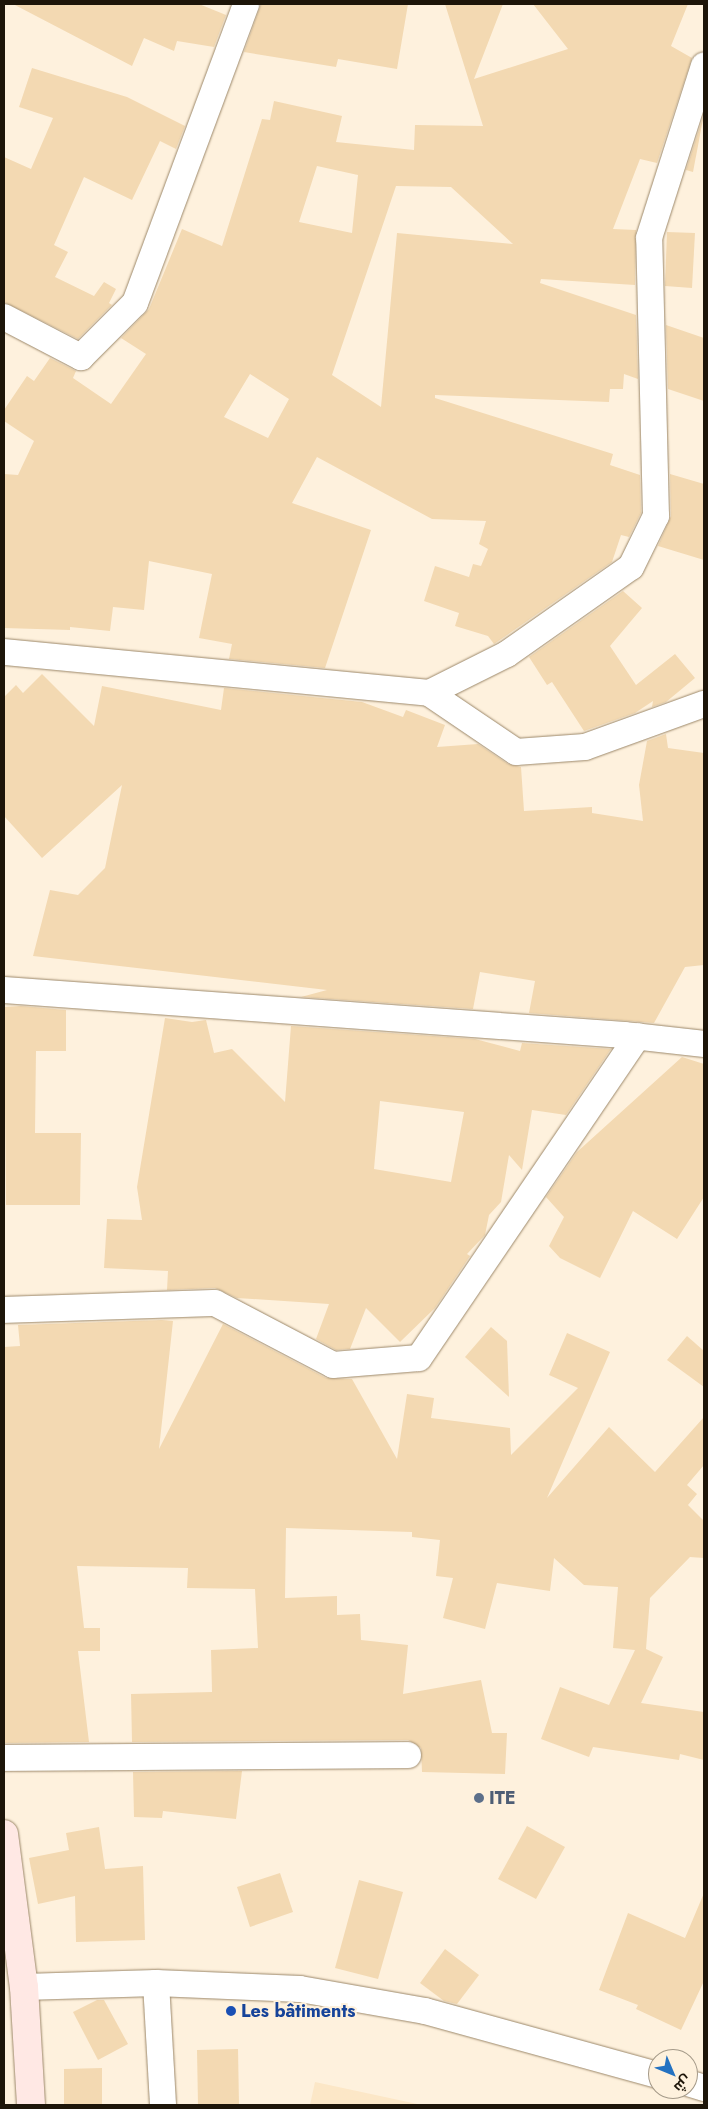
<!DOCTYPE html>
<meta charset="utf-8">
<style>
body{margin:0}
#map{position:relative;width:708px;height:2109px;overflow:hidden;background:#fef1dd;font-family:Jost,Cairo,sans-serif}
div>[style]{position:absolute}
[style*='--x']{left:calc(var(--x)*1px);top:calc(var(--y)*1px);width:calc(var(--w)*1px);rotate:calc(var(--a)*1deg)}
.built>*{inset:0;background:#fce7c7}
.building>*{inset:0;background:#f3d9b2}
.roads{filter:drop-shadow(0 0 1px #9c886a) drop-shadow(0 0 1px #9c886a)}
.street>*{height:26px;margin:-13px;padding:0 13px;transform-origin:13px;border-radius:13px;background:#fff}
.secondary>*{height:28px;margin:-14px;padding:0 14px;transform-origin:14px;border-radius:14px;background:#ffe8e4}
.dots>*{width:14px;height:14px;translate:-50% -50%;box-sizing:border-box;border:2px solid #fef1dd;border-radius:50%}
span{translate:-50% -50%;white-space:nowrap;text-align:center;line-height:1.15;-webkit-text-stroke:4px #fef1dd;paint-order:stroke}
.service-label{font-size:18px;color:#4e5e75;font-weight:700}
.left{translate:0 -50%;text-align:left}
.transit-label{font-size:18px;color:#164399;font-weight:700}
.frame{position:absolute;inset:0;border:5px solid #1d1509;pointer-events:none}
.north{position:absolute;left:648px;top:2049px;width:50px;height:50px;box-sizing:border-box;background:#fef1dd;border:1px solid #a49988;border-radius:50%;rotate:135deg;font-size:14px;font-weight:700;line-height:20px;text-align:center;color:#1d1509}
.north::after{content:'';display:block;margin:auto;width:18px;height:22px;background:#2472c1;clip-path:polygon(50% 0,100% 100%,50% 72%,0 100%)}
</style>
<div id="map">
<div class="built">
<i style="clip-path:polygon(315px 2082px,422px 2105px,310px 2105px)"></i>
</div>
<div class="building">
<i style="clip-path:polygon(13px 4px,199px 4px,226px 15px,214px 47px,177px 41px,174px 51px,144px 38px,132px 66px)"></i>
<i style="clip-path:polygon(261px 4px,408px 4px,397px 69px,338px 59px,336px 67px,244px 52px)"></i>
<i style="clip-path:polygon(evenodd,445px 4px,503px 4px,474px 79px,568px 49px,533px 4px,688px 4px,671px 46px,692px 58px,657px 163px,640px 159px,613px 229px,636px 230px,635px 285px,541px 279px,540px 283px,636px 315px,638px 379px,624px 374px,623px 389px,610px 389px,609px 402px,435px 395px,435px 398px,613px 454px,610px 465px,640px 475px,641px 513px,629px 537px,621px 535px,612px 562px,494px 644px,488px 636px,455px 626px,459px 613px,424px 601px,435px 566px,469px 577px,473px 564px,481px 566px,488px 549px,479px 544px,486px 521px,432px 519px,317px 457px,292px 503px,371px 530px,325px 668px,229px 659px,232px 644px,199px 638px,212px 574px,149px 561px,144px 610px,113px 607px,110px 631px,70px 627px,70px 630px,4px 628px,4px 474px,18px 475px,34px 441px,4px 421px,4px 410px,27px 376px,34px 381px,50px 358px,76px 371px,73px 378px,111px 404px,146px 354px,121px 338px,149px 309px,182px 229px,222px 246px,262px 119px,270px 120px,274px 101px,342px 116px,336px 142px,414px 150px,415px 125px,483px 126px,445px 4px,317px 166px,358px 175px,352px 233px,299px 222px,317px 166px,445px 4px,396px 186px,451px 187px,513px 244px,397px 233px,381px 407px,332px 375px,396px 186px,445px 4px,250px 374px,289px 399px,268px 438px,224px 417px,250px 374px)"></i>
<i style="clip-path:polygon(32px 68px,127px 97px,185px 126px,176px 149px,160px 141px,132px 200px,84px 177px,54px 245px,68px 252px,55px 277px,94px 296px,104px 282px,116px 289px,109px 303px,112px 305px,78px 339px,4px 302px,4px 157px,31px 169px,53px 118px,19px 107px)"></i>
<i style="clip-path:polygon(704px 114px,693px 172px,686px 170px)"></i>
<i style="clip-path:polygon(667px 232px,695px 233px,692px 288px,665px 286px)"></i>
<i style="clip-path:polygon(666px 325px,704px 338px,704px 401px,668px 389px)"></i>
<i style="clip-path:polygon(670px 474px,704px 484px,704px 560px,658px 546px,671px 516px)"></i>
<i style="clip-path:polygon(623px 591px,642px 608px,610px 646px,636px 685px,675px 654px,695px 678px,666px 702px,652px 707px,653px 701px,635px 713px,584px 731px,552px 682px,547px 685px,529px 657px)"></i>
<i style="clip-path:polygon(42px 674px,94px 726px,102px 686px,221px 710px,224px 688px,362px 702px,403px 717px,406px 710px,445px 725px,437px 747px,478px 744px,508px 764px,521px 767px,524px 811px,592px 807px,592px 813px,643px 821px,639px 785px,647px 741px,666px 734px,668px 748px,704px 753px,704px 965px,685px 967px,654px 1023px,529px 1013px,535px 981px,480px 972px,473px 1009px,301px 997px,327px 990px,33px 956px,50px 890px,78px 895px,105px 868px,122px 785px,42px 858px,4px 816px,4px 697px,16px 685px,23px 693px)"></i>
<i style="clip-path:polygon(21px 1006px,66px 1010px,66px 1051px,36px 1051px,35px 1133px,81px 1133px,80px 1205px,6px 1205px,4px 1007px)"></i>
<i style="clip-path:polygon(evenodd,165px 1018px,192px 1022px,206px 1020px,214px 1053px,232px 1049px,285px 1102px,291px 1026px,475px 1039px,520px 1051px,522px 1043px,611px 1049px,566px 1115px,532px 1110px,522px 1170px,509px 1155px,501px 1202px,489px 1215px,485px 1235px,467px 1254px,470px 1256px,435px 1308px,400px 1342px,366px 1308px,350px 1349px,336px 1350px,316px 1339px,329px 1304px,237px 1298px,215px 1288px,167px 1290px,168px 1271px,104px 1268px,107px 1219px,142px 1220px,137px 1187px,165px 1018px,380px 1101px,464px 1112px,451px 1182px,374px 1169px,380px 1101px)"></i>
<i style="clip-path:polygon(682px 1057px,704px 1064px,704px 1197px,677px 1239px,633px 1211px,600px 1278px,560px 1258px,549px 1246px,564px 1217px,546px 1197px,577px 1152px)"></i>
<i style="clip-path:polygon(162px 1320px,173px 1321px,159px 1449px,223px 1324px,326px 1378px,352px 1379px,397px 1459px,407px 1394px,434px 1398px,431px 1418px,510px 1428px,511px 1455px,578px 1388px,549px 1375px,567px 1333px,610px 1352px,547px 1498px,609px 1427px,655px 1472px,704px 1417px,704px 1465px,687px 1485px,697px 1494px,688px 1505px,704px 1521px,704px 1558px,690px 1557px,650px 1598px,646px 1649px,663px 1657px,641px 1703px,704px 1712px,704px 1760px,680px 1754px,679px 1760px,593px 1747px,589px 1757px,541px 1739px,560px 1687px,609px 1705px,635px 1650px,613px 1648px,618px 1587px,584px 1585px,554px 1558px,550px 1591px,497px 1583px,485px 1629px,443px 1618px,453px 1578px,436px 1576px,440px 1540px,412px 1537px,412px 1532px,286px 1528px,285px 1598px,337px 1596px,337px 1615px,360px 1614px,361px 1640px,408px 1645px,403px 1694px,481px 1680px,492px 1733px,507px 1733px,505px 1774px,422px 1772px,421px 1748px,408px 1740px,132px 1742px,131px 1694px,212px 1692px,211px 1650px,258px 1648px,255px 1589px,187px 1588px,188px 1568px,77px 1566px,84px 1628px,100px 1628px,100px 1651px,78px 1651px,89px 1742px,4px 1743px,4px 1347px,20px 1346px,18px 1325px)"></i>
<i style="clip-path:polygon(491px 1327px,507px 1341px,509px 1397px,465px 1357px)"></i>
<i style="clip-path:polygon(687px 1336px,704px 1351px,704px 1387px,667px 1360px)"></i>
<i style="clip-path:polygon(242px 1771px,236px 1819px,163px 1811px,162px 1818px,134px 1817px,133px 1772px)"></i>
<i style="clip-path:polygon(527px 1826px,565px 1847px,536px 1899px,498px 1879px)"></i>
<i style="clip-path:polygon(99px 1827px,105px 1869px,143px 1866px,145px 1940px,76px 1942px,75px 1896px,38px 1904px,29px 1858px,69px 1850px,66px 1833px)"></i>
<i style="clip-path:polygon(280px 1873px,293px 1912px,250px 1927px,237px 1887px)"></i>
<i style="clip-path:polygon(359px 1880px,403px 1892px,378px 1979px,335px 1968px)"></i>
<i style="clip-path:polygon(704px 1893px,704px 1981px,681px 2030px,636px 2009px,638px 2005px,599px 1990px,628px 1913px,685px 1938px)"></i>
<i style="clip-path:polygon(445px 1949px,479px 1975px,457px 2004px,444px 2001px,420px 1983px)"></i>
<i style="clip-path:polygon(97px 2000px,104px 2000px,128px 2044px,98px 2060px,73px 2012px)"></i>
<i style="clip-path:polygon(238px 2049px,239px 2105px,198px 2105px,197px 2050px)"></i>
<i style="clip-path:polygon(102px 2068px,102px 2105px,64px 2105px,64px 2069px)"></i>
</div>
<div class="roads">
<div class="street">
<i style="--x:4;--y:317;--w:87;--a:27.5"></i>
<i style="--x:81;--y:357;--w:76;--a:-45"></i>
<i style="--x:135;--y:303;--w:319;--a:-69.6"></i>
<i style="--x:4;--y:652;--w:427;--a:5.5"></i>
<i style="--x:429;--y:693;--w:105;--a:34.1"></i>
<i style="--x:516;--y:752;--w:69;--a:-4.1"></i>
<i style="--x:585;--y:747;--w:127;--a:-19.9"></i>
<i style="--x:429;--y:693;--w:87;--a:-26.6"></i>
<i style="--x:507;--y:654;--w:151;--a:-35.1"></i>
<i style="--x:631;--y:567;--w:57;--a:-63.9"></i>
<i style="--x:656;--y:516;--w:278;--a:-91.4"></i>
<i style="--x:649;--y:238;--w:181;--a:-72.3"></i>
<i style="--x:4;--y:990;--w:622;--a:4.15"></i>
<i style="--x:624;--y:1035;--w:81;--a:6.4"></i>
<i style="--x:4;--y:1310;--w:211;--a:-1.9"></i>
<i style="--x:215;--y:1303;--w:133;--a:27.7"></i>
<i style="--x:333;--y:1365;--w:86;--a:-4.7"></i>
<i style="--x:419;--y:1358;--w:389;--a:-55.8"></i>
<i style="--x:4;--y:1758;--w:404;--a:-0.4"></i>
<i style="--x:156;--y:1983;--w:122;--a:86.7"></i>
<i style="--x:24;--y:1987;--w:132;--a:-1.7"></i>
<i style="--x:156;--y:1983;--w:144;--a:2.4"></i>
<i style="--x:300;--y:1989;--w:127;--a:10"></i>
<i style="--x:425;--y:2011;--w:242;--a:15.4"></i>
<i style="--x:688;--y:2083;--w:17;--a:17"></i>
</div>
<div class="secondary">
<i style="--x:4;--y:1834;--w:154;--a:82.6"></i>
<i style="--x:24;--y:1987;--w:118;--a:86.6"></i>
</div>
</div>
<div class="dots">
<i style="left:479px;top:1798px;background:#5c6f8a"></i>
<i style="left:231px;top:2011px;background:#1a4fb4"></i>
</div>
<div class="service-label">
<span class="left" style="left:489px;top:1798px">ITE</span>
</div>
<div class="transit-label">
<span class="left" style="left:241px;top:2011px">Les bâtiments</span>
</div>
<div class="frame"></div>
<div class="north">ش</div>
</div>
